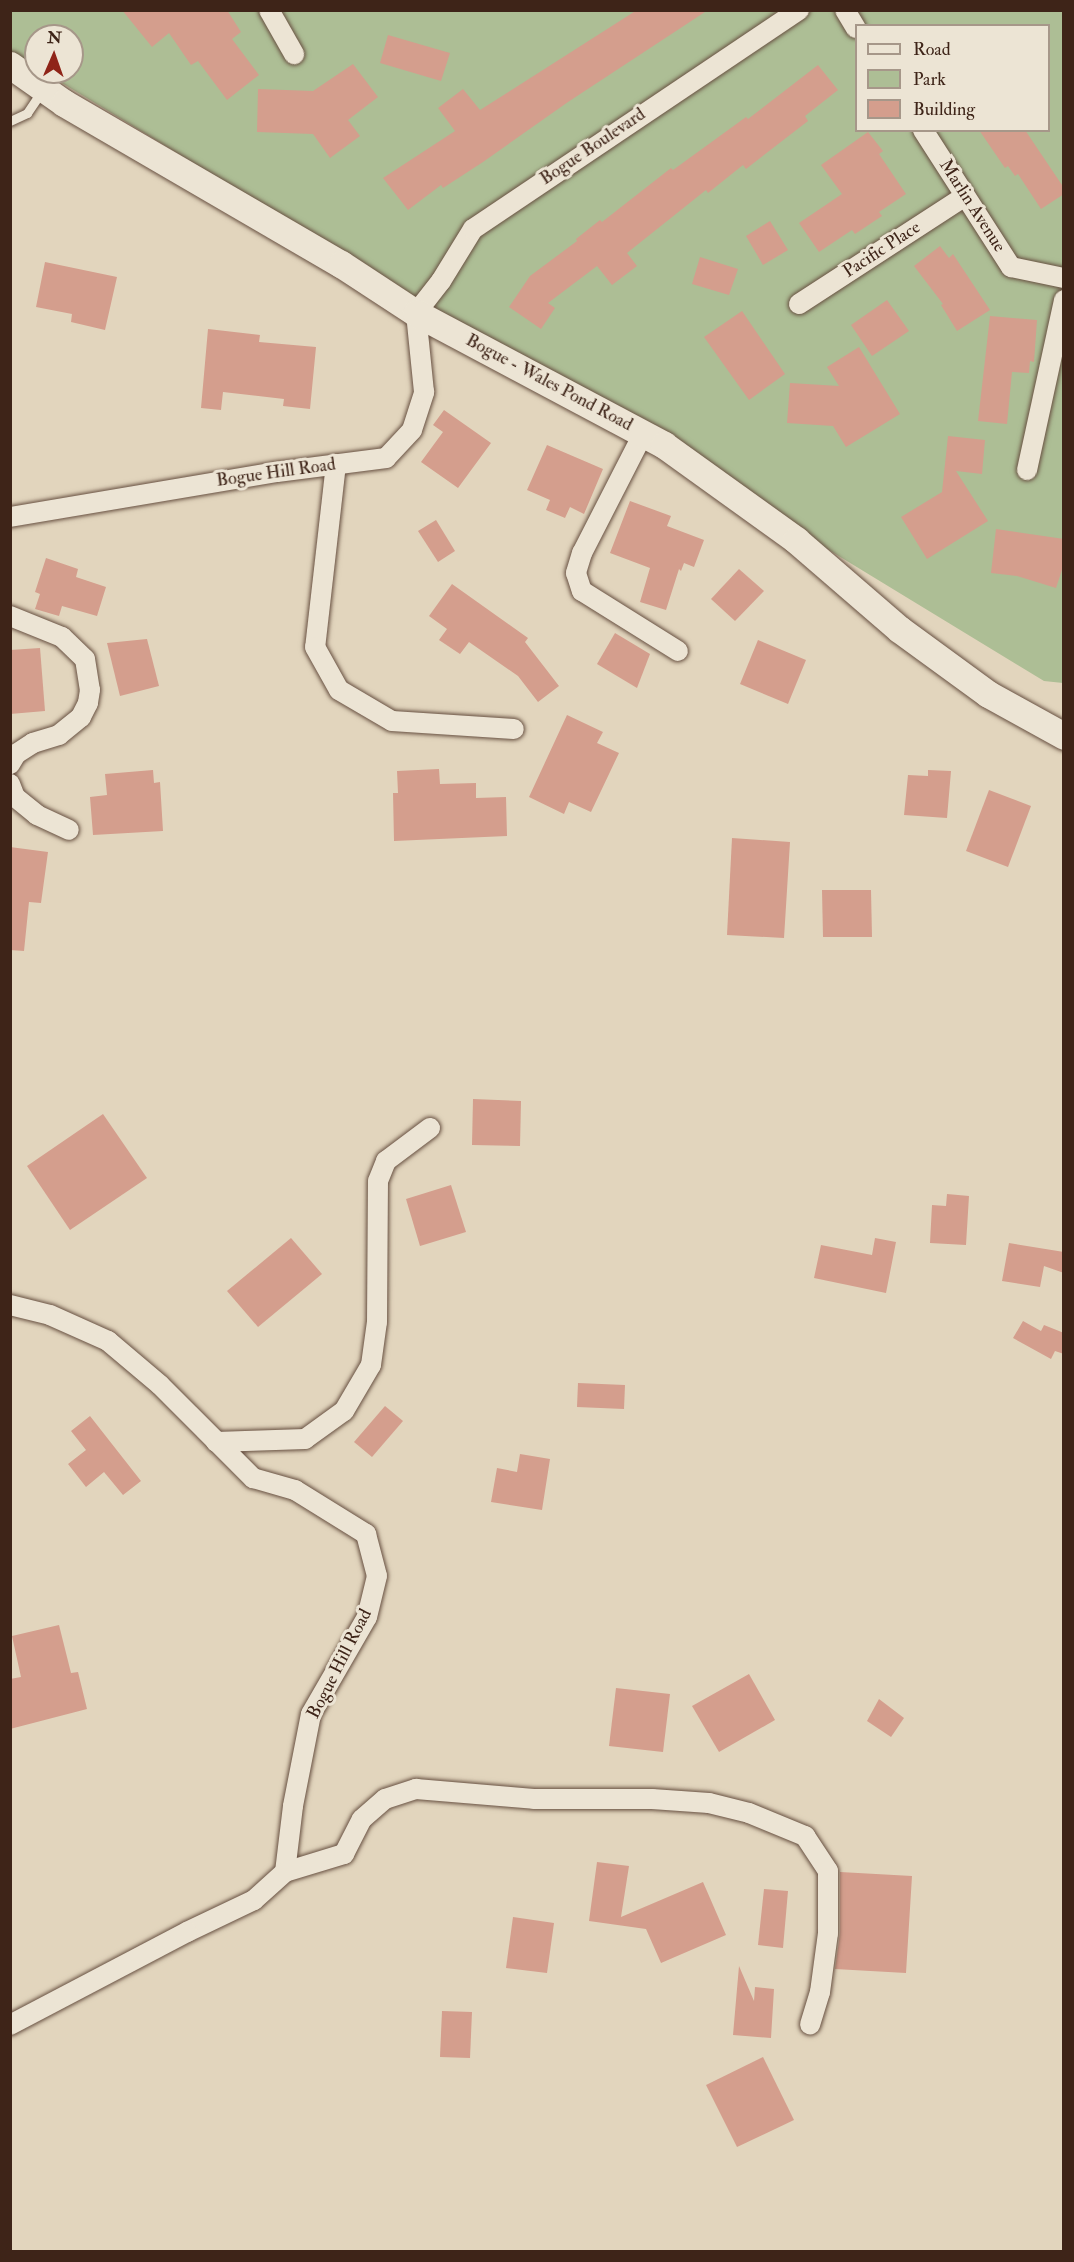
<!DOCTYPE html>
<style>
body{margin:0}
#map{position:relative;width:1074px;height:2262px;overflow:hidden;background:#e2d5bd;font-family:"IM FELL Double Pica",serif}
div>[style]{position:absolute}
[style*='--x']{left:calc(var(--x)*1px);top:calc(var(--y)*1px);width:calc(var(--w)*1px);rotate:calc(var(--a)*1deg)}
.green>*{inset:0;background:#adbe95}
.building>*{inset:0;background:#d49e8d}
.roads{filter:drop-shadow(0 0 2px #675041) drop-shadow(0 0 2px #675041)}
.lane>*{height:9px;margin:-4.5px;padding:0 4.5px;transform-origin:4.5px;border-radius:4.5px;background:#ece4d4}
.street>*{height:20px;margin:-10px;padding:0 10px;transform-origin:10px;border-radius:10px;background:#ece4d4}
.secondary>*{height:27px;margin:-13.5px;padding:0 13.5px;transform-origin:13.5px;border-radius:13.5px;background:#ece4d4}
span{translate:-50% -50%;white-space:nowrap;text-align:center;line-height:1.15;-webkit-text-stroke:6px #ece4d4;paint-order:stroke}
.street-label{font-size:18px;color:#3e2418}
.frame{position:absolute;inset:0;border:12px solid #3e2418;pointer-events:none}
.legend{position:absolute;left:855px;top:24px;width:195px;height:108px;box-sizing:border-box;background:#ece4d4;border:2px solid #a69789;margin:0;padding:8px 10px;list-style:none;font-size:18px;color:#3e2418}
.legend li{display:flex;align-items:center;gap:12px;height:30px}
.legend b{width:30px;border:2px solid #a69789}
.north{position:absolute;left:24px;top:24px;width:60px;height:60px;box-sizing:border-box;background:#ece4d4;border:2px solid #a69789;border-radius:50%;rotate:2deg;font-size:16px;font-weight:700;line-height:24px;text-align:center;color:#3e2418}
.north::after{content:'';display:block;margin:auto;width:21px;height:27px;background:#8f2418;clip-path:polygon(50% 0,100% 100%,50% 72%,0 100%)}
</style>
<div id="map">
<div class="green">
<i style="clip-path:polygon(evenodd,10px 11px,1063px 11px,1063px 683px,1044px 681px,44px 72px,72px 72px,72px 36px,36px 36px,36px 67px,11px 52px,10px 11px,856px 26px,1048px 26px,1048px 130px,856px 130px,856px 26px)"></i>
</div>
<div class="building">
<i style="clip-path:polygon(122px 10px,227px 10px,241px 32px,232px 39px,259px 75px,227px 100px,198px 61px,191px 65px,169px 33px,152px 47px)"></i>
<i style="clip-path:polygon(637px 10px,708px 10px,568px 102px,483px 162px,443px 188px,441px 185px,408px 210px,383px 178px,455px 131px,438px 108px,463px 89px,480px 110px)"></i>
<i style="clip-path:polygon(388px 35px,450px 53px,441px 81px,380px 63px)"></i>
<i style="clip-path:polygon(353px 64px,378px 97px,348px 120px,360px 136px,330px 158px,313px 134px,257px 132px,258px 89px,313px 91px)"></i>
<i style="clip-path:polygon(818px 65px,838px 90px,805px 116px,808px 121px,746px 169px,743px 165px,708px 193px,706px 190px,627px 253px,637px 266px,612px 285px,597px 266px,548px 303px,555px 308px,541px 329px,509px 307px,530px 276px,577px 241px,576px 239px,600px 220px,602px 222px,671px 168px,673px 170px,746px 117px,748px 119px)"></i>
<i style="clip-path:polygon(979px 130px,1025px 130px,1064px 188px,1064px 194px,1041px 209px,1018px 174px,1015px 176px,1008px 166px,1005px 168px)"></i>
<i style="clip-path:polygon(868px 132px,883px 151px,879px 154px,906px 194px,879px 212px,882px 216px,855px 234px,852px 230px,819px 252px,799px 223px,842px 194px,821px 165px)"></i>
<i style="clip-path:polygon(770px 221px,788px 250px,763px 265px,746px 236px)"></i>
<i style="clip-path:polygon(940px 246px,949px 258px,953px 254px,990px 310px,957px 331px,941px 305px,943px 304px,914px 266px)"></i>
<i style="clip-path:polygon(700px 257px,738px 269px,729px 295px,692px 284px)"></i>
<i style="clip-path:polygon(45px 262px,117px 277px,105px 330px,71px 322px,72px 314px,36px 307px)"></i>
<i style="clip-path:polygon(887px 300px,909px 331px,872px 356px,851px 325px)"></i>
<i style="clip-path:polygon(742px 311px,785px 374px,749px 400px,704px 337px)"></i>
<i style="clip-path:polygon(990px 316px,1037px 320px,1034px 362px,1030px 361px,1029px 373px,1012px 372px,1007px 424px,978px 421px)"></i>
<i style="clip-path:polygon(208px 329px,260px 335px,259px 342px,316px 347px,310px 409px,283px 406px,284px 399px,223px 392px,221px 410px,201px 408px)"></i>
<i style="clip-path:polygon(859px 347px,900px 414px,846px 447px,833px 426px,787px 423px,790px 383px,839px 386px,827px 367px)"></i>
<i style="clip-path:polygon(444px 410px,491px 443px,458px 488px,421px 462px,443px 432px,433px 425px)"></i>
<i style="clip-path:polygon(948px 436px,985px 440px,982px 474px,956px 471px,988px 521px,927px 559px,901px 517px,942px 492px)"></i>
<i style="clip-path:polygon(547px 445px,603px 469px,584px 514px,570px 507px,565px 518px,546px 510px,550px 500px,527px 490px)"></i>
<i style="clip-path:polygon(630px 501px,671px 516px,667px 526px,704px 540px,694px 567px,684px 563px,681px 571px,679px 569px,666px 610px,640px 602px,650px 568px,610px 553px)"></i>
<i style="clip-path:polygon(436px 520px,455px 551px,438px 562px,418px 531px)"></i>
<i style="clip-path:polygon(996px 529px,1064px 539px,1064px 564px,1056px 588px,1017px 576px,991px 573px)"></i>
<i style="clip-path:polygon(46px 558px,78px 569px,76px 577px,106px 587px,97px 616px,62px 606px,59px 616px,35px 609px,40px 594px,35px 592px)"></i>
<i style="clip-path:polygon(739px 569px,764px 591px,735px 621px,711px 599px)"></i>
<i style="clip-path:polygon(452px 584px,528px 638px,525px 642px,559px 686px,538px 702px,518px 676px,469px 642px,460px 654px,439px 640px,447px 629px,429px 616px)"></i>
<i style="clip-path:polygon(615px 633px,650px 654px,637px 688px,597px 664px)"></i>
<i style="clip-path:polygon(147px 639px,159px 686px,120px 696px,107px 643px)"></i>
<i style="clip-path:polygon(758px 640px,806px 660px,788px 704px,740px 684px)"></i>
<i style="clip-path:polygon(40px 648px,45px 711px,10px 714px,10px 650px)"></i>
<i style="clip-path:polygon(567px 715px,603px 732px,597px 743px,619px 753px,591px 812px,569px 802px,564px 814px,529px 797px)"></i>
<i style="clip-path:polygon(439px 769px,440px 784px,476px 783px,476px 798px,506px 797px,507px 836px,394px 841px,393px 793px,398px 793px,397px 771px)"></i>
<i style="clip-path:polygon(153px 770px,154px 783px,160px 782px,163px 831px,93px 835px,90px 797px,107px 795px,105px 774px)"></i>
<i style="clip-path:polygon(928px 770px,951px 771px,947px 818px,904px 815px,908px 775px,928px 776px)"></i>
<i style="clip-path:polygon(989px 790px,1031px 806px,1008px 867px,966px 851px)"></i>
<i style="clip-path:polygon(732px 838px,790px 842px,784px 938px,727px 935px)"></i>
<i style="clip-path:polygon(10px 847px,48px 852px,41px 903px,29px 902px,24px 951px,10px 950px)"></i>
<i style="clip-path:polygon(822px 890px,871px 890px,872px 937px,823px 937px)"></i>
<i style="clip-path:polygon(473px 1099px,521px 1101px,520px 1146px,472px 1145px)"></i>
<i style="clip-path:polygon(103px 1114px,147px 1178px,70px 1230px,27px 1166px)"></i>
<i style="clip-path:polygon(451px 1185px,466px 1232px,420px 1246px,406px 1199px)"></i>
<i style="clip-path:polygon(947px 1194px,969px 1196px,966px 1245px,930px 1243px,932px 1205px,946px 1206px)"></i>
<i style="clip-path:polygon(291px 1238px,322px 1274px,258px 1327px,227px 1291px)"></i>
<i style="clip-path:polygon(875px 1238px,896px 1242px,886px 1293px,814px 1278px,821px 1245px,872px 1255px)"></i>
<i style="clip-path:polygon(1009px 1243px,1064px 1252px,1064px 1273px,1044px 1266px,1040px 1287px,1002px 1281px)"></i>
<i style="clip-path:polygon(1023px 1321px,1041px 1331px,1044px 1325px,1064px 1333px,1064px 1354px,1055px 1351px,1051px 1359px,1013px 1338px)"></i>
<i style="clip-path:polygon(578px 1383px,625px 1385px,624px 1409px,577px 1407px)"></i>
<i style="clip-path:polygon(385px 1406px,403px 1421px,372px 1457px,354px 1442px)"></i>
<i style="clip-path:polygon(90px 1416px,141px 1481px,123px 1495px,104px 1472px,86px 1487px,68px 1464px,86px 1450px,71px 1431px)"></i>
<i style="clip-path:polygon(520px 1454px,550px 1459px,542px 1510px,491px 1502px,497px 1468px,517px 1472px)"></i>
<i style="clip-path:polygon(59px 1625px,71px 1673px,78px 1672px,87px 1709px,10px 1729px,10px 1679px,21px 1677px,12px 1636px)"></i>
<i style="clip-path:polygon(749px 1674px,775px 1720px,719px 1752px,692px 1706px)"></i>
<i style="clip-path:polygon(616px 1688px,670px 1694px,663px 1752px,609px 1746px)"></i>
<i style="clip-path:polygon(879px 1699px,904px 1718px,891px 1737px,867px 1721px)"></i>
<i style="clip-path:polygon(597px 1862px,629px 1866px,621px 1917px,703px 1882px,726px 1935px,661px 1963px,646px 1929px,589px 1921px)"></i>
<i style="clip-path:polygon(840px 1872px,912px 1876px,906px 1973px,835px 1969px,840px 1933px)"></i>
<i style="clip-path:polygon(764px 1889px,788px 1891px,783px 1948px,758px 1945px)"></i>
<i style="clip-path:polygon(513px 1917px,554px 1923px,547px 1973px,506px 1968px)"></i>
<i style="clip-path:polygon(739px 1966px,754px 2001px,755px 1987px,774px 1989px,771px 2038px,733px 2035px)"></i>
<i style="clip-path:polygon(442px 2011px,472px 2012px,470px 2058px,440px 2057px)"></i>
<i style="clip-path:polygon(763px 2057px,794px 2120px,737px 2147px,706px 2085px)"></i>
</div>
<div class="roads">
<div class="lane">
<i style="--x:10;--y:121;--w:19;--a:-25"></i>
<i style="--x:27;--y:113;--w:27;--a:-56"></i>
</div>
<div class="street">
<i style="--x:269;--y:10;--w:51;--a:60.4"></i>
<i style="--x:845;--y:10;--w:21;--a:59"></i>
<i style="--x:923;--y:130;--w:163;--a:57.3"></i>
<i style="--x:1011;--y:267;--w:54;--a:11.7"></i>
<i style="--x:799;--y:304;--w:198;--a:-33"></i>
<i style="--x:643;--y:434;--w:134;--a:117.1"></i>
<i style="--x:582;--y:553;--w:21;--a:107"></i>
<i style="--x:576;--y:573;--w:19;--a:72"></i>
<i style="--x:582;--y:591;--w:113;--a:32"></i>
<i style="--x:336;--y:464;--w:184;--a:96.5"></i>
<i style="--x:315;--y:647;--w:49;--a:60.8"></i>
<i style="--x:339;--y:690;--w:61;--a:30.3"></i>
<i style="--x:392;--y:721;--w:122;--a:3.8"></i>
<i style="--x:1027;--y:470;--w:174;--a:-77.7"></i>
<i style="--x:10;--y:517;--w:271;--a:-9.6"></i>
<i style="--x:277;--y:472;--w:110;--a:-7.3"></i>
<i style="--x:386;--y:458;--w:38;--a:-47"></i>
<i style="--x:412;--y:430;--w:40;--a:-72"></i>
<i style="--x:424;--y:392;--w:79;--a:-95.8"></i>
<i style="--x:416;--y:313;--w:41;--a:-52"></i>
<i style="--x:441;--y:281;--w:61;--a:-58.4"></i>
<i style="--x:473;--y:229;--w:393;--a:-33.9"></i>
<i style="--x:10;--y:616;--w:56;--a:22"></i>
<i style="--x:62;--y:637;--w:32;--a:44"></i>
<i style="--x:85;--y:659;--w:31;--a:81"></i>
<i style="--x:90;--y:690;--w:13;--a:99"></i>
<i style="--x:88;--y:703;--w:16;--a:117"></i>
<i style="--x:81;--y:717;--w:28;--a:141"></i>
<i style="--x:59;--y:735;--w:27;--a:163"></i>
<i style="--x:33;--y:743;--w:20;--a:147"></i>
<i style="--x:16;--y:754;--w:12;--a:121"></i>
<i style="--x:10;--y:784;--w:14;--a:69"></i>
<i style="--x:15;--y:797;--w:28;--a:39"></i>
<i style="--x:37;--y:815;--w:35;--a:25"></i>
<i style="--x:10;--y:1305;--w:41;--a:14"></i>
<i style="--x:50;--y:1315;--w:64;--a:24.1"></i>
<i style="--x:108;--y:1341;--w:68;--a:40.2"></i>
<i style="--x:160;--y:1385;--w:132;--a:45"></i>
<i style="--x:253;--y:1478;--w:44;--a:15.9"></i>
<i style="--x:295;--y:1490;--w:84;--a:31.8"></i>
<i style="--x:366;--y:1534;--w:43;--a:75.3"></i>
<i style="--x:377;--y:1576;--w:42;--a:103.7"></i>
<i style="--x:367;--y:1617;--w:112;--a:120"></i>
<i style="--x:311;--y:1714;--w:94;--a:101.1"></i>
<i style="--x:293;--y:1806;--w:66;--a:96.9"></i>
<i style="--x:285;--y:1872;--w:42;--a:137.9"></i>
<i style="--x:254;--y:1900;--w:74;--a:154.5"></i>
<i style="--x:187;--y:1932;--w:200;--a:152.3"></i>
<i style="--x:216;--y:1442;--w:89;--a:-1.9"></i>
<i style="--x:305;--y:1439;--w:48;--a:-35.7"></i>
<i style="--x:344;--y:1411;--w:53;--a:-59.6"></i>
<i style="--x:371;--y:1365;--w:43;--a:-82.1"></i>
<i style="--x:377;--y:1322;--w:141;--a:-89.6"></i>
<i style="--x:378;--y:1181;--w:22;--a:-68"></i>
<i style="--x:386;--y:1161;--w:55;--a:-36.9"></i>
<i style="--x:285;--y:1872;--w:62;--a:-17"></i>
<i style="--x:344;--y:1854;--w:39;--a:-63"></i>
<i style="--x:362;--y:1819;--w:30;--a:-41"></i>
<i style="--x:385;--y:1799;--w:33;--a:-18"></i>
<i style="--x:416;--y:1789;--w:118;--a:4.8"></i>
<i style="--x:534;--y:1799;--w:118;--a:0"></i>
<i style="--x:652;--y:1799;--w:57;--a:4"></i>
<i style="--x:709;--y:1803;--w:41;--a:14"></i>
<i style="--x:749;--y:1813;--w:61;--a:22.3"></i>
<i style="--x:805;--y:1836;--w:42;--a:56.7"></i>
<i style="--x:828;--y:1871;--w:62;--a:90"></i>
<i style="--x:828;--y:1933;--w:60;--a:97.7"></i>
<i style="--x:820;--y:1992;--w:34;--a:107"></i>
</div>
<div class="secondary">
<i style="--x:10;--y:65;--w:66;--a:35.1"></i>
<i style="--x:64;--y:103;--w:320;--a:30.2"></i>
<i style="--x:341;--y:264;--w:90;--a:33.2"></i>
<i style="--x:416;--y:313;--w:281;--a:28"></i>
<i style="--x:664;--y:445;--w:163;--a:35.7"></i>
<i style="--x:796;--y:540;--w:136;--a:40.8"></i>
<i style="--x:899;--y:629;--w:110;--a:36.1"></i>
<i style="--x:988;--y:694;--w:87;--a:28.9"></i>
</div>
</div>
<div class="street-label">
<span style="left:593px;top:147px;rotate:-34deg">Bogue Boulevard</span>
<span style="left:972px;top:206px;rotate:57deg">Marlin Avenue</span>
<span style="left:882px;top:250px;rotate:-33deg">Pacific Place</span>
<span style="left:549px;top:383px;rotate:28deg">Bogue - Wales Pond Road</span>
<span style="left:276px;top:473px;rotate:-8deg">Bogue Hill Road</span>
<span style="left:340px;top:1664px;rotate:-63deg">Bogue Hill Road</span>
</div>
<div class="frame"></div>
<ul class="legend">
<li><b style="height:8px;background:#ece4d4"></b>Road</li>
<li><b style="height:16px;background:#adbe95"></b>Park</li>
<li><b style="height:16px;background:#d49e8d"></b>Building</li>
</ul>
<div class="north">N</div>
</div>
